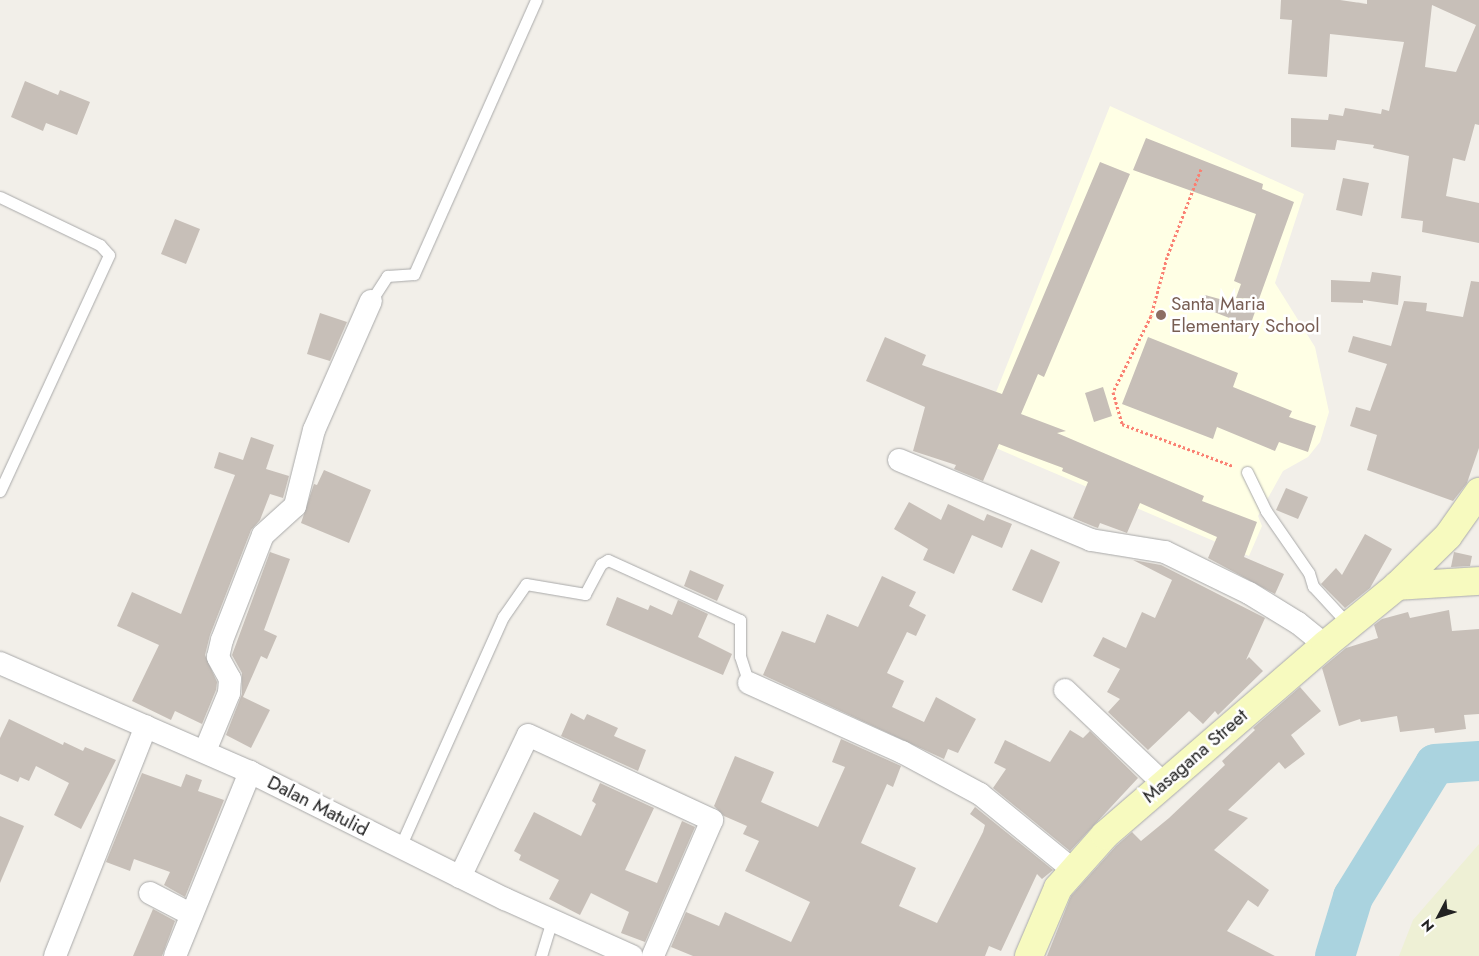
<!DOCTYPE html>
<style>
body{margin:0}
#map{position:relative;width:1479px;height:956px;overflow:hidden;background:#f2efe9;font-family:Jost,sans-serif}
div>[style]{position:absolute}
[style*='--x']{left:calc(var(--x)*1px);top:calc(var(--y)*1px);width:calc(var(--w)*1px);rotate:calc(var(--a)*1deg)}
.education>*{inset:0;background:#ffffe5}
.farmland>*{inset:0;background:#eef0d5}
.river>*{height:40px;margin:-20px;padding:0 20px;transform-origin:20px;border-radius:20px;background:#aad3df}
.building>*{inset:0;background:#c7bfb8}
.path>*{height:3px;margin-top:-1.5px;transform-origin:0;background:repeating-linear-gradient(90deg,#fa8072 0 2.5px,transparent 0 5px)}
.roads{filter:drop-shadow(0 0 1px #a9a9a9) drop-shadow(0 0 1px #a9a9a9)}
.lane>*{height:11px;margin:-5.5px;padding:0 5.5px;transform-origin:5.5px;border-radius:5.5px;background:#fff}
.street>*{height:22px;margin:-11px;padding:0 11px;transform-origin:11px;border-radius:11px;background:#fff}
.secondary>*{height:28px;margin:-14px;padding:0 14px;transform-origin:14px;border-radius:14px;background:#f7fabf}
.dots>*{width:14px;height:14px;translate:-50% -50%;box-sizing:border-box;border:2px solid #fff;border-radius:50%}
span{translate:-50% -50%;white-space:nowrap;text-align:center;line-height:1.15;-webkit-text-stroke:5px #fff;paint-order:stroke}
.education-label{font-size:19px;color:#785e54}
.left{translate:0 -50%;text-align:left}
.street-label{font-size:19px;color:#222}
.north{position:absolute;left:1414px;top:891px;width:50px;height:50px;-webkit-text-stroke:4px #fff;paint-order:stroke;rotate:230deg;font-size:14px;font-weight:700;line-height:20px;text-align:center;color:#222}
.north::after{content:'';display:block;margin:auto;width:18px;height:22px;background:#222;clip-path:polygon(50% 0,100% 100%,50% 72%,0 100%)}
</style>
<div id="map">
<div class="education">
<i style="clip-path:polygon(1110px 106px,1304px 194px,1275px 283px,1315px 347px,1329px 412px,1320px 442px,1308px 457px,1283px 471px,1258px 516px,1262px 526px,1249px 556px,977px 440px)"></i>
</div>
<div class="farmland">
<i style="clip-path:polygon(1479px 844px,1479px 956px,1399px 956px,1413px 920px)"></i>
</div>
<div class="river">
<i style="--x:1335;--y:956;--w:62;--a:-73"></i>
<i style="--x:1353;--y:897;--w:156;--a:-58.3"></i>
<i style="--x:1435;--y:764;--w:44;--a:-3.9"></i>
</div>
<div class="building">
<i style="clip-path:polygon(evenodd,1281px 0,1340px 0,1367px 4px,1367px 0,1479px 0,1479px 125px,1475px 124px,1465px 161px,1453px 158px,1446px 196px,1479px 203px,1479px 243px,1422px 232px,1423px 221px,1401px 218px,1409px 156px,1373px 148px,1374px 145px,1337px 140px,1335px 150px,1291px 147px,1291px 118px,1328px 120px,1329px 114px,1343px 116px,1345px 108px,1381px 114px,1382px 109px,1389px 111px,1404px 42px,1330px 34px,1327px 77px,1288px 74px,1292px 20px,1280px 19px,1281px 0,1432px 5px,1476px 25px,1456px 72px,1425px 67px,1432px 5px)"></i>
<i style="clip-path:polygon(25px 81px,58px 95px,60px 90px,90px 102px,77px 135px,46px 123px,43px 131px,11px 117px)"></i>
<i style="clip-path:polygon(1146px 138px,1263px 184px,1262px 189px,1294px 202px,1259px 299px,1236px 298px,1241px 284px,1234px 281px,1256px 214px,1133px 170px)"></i>
<i style="clip-path:polygon(1100px 162px,1130px 174px,1044px 377px,1038px 374px,1021px 414px,1066px 431px,1057px 433px,1204px 496px,1202px 501px,1257px 522px,1244px 557px,1284px 574px,1275px 594px,1208px 558px,1217px 537px,1140px 503px,1127px 533px,1100px 523px,1098px 528px,1095px 527px,1073px 518px,1088px 482px,1062px 471px,1063px 468px,999px 444px,983px 481px,954px 469px,956px 465px,913px 451px,925px 407px,866px 381px,885px 337px,926px 355px,922px 365px,1002px 394px)"></i>
<i style="clip-path:polygon(1343px 178px,1369px 183px,1362px 216px,1336px 210px)"></i>
<i style="clip-path:polygon(175px 219px,200px 229px,186px 264px,161px 254px)"></i>
<i style="clip-path:polygon(1372px 272px,1401px 276px,1398px 305px,1363px 300px,1363px 303px,1331px 302px,1331px 280px,1370px 282px)"></i>
<i style="clip-path:polygon(1471px 281px,1479px 282px,1479px 448px,1467px 483px,1453px 501px,1367px 470px,1377px 435px,1350px 426px,1356px 407px,1370px 411px,1387px 364px,1348px 352px,1353px 336px,1391px 346px,1404px 301px,1427px 303px,1426px 311px,1463px 317px)"></i>
<i style="clip-path:polygon(1205px 295px,1256px 309px,1250px 326px,1201px 307px)"></i>
<i style="clip-path:polygon(320px 313px,347px 322px,330px 361px,307px 354px)"></i>
<i style="clip-path:polygon(1148px 337px,1238px 373px,1233px 387px,1292px 411px,1289px 417px,1316px 426px,1308px 452px,1279px 442px,1275px 451px,1217px 427px,1213px 439px,1122px 404px)"></i>
<i style="clip-path:polygon(1103px 387px,1112px 416px,1094px 422px,1085px 393px)"></i>
<i style="clip-path:polygon(251px 437px,274px 445px,266px 469px,289px 476px,283px 498px,270px 494px,260px 520px,251px 530px,210px 635px,205px 655px,217px 682px,216px 690px,202px 724px,175px 711px,171px 720px,132px 701px,159px 645px,117px 626px,132px 592px,181px 614px,235px 475px,214px 468px,219px 452px,243px 460px)"></i>
<i style="clip-path:polygon(324px 470px,371px 490px,349px 543px,301px 523px,314px 484px,317px 485px)"></i>
<i style="clip-path:polygon(1286px 488px,1308px 497px,1298px 519px,1276px 510px)"></i>
<i style="clip-path:polygon(909px 502px,941px 520px,948px 504px,984px 521px,987px 514px,1012px 524px,1002px 548px,972px 535px,954px 574px,923px 560px,928px 549px,894px 529px)"></i>
<i style="clip-path:polygon(1365px 534px,1392px 549px,1370px 588px,1345px 608px,1321px 584px,1336px 568px,1342px 575px)"></i>
<i style="clip-path:polygon(1031px 549px,1060px 562px,1042px 603px,1012px 590px)"></i>
<i style="clip-path:polygon(270px 552px,290px 559px,264px 630px,277px 636px,267px 659px,261px 656px,243px 697px,270px 710px,251px 748px,226px 735px,242px 694px,242px 673px,232px 655px)"></i>
<i style="clip-path:polygon(1454px 552px,1472px 556px,1470px 566px,1451px 567px)"></i>
<i style="clip-path:polygon(1133px 560px,1161px 565px,1265px 618px,1246px 660px,1249px 657px,1263px 671px,1218px 715px,1215px 711px,1203px 724px,1189px 711px,1148px 750px,1108px 712px,1120px 699px,1107px 692px,1120px 669px,1093px 656px,1103px 637px,1126px 648px,1142px 612px,1155px 618px,1172px 580px)"></i>
<i style="clip-path:polygon(690px 570px,724px 585px,717px 601px,684px 586px)"></i>
<i style="clip-path:polygon(882px 576px,916px 592px,909px 606px,926px 615px,916px 636px,907px 632px,887px 673px,904px 681px,892px 707px,924px 722px,936px 697px,976px 719px,958px 753px,948px 749px,944px 759px,763px 675px,782px 631px,815px 643px,827px 614px,858px 627px)"></i>
<i style="clip-path:polygon(617px 597px,648px 610px,650px 605px,672px 615px,678px 600px,708px 614px,698px 637px,732px 654px,723px 675px,606px 625px)"></i>
<i style="clip-path:polygon(1449px 610px,1452px 631px,1479px 629px,1479px 714px,1464px 715px,1466px 729px,1435px 733px,1434px 728px,1400px 732px,1397px 716px,1361px 722px,1360px 719px,1339px 726px,1322px 668px,1346px 648px,1378px 638px,1374px 625px,1382px 619px,1408px 612px,1410px 618px)"></i>
<i style="clip-path:polygon(1300px 687px,1321px 711px,1291px 735px,1305px 754px,1285px 769px,1279px 762px,1228px 810px,1248px 818px,1214px 850px,1269px 890px,1258px 907px,1248px 900px,1227px 931px,1275px 956px,1047px 956px,1071px 896px,1116px 846px,1132px 832px,1141px 841px,1169px 818px,1225px 765px,1222px 761px,1255px 730px,1253px 728px)"></i>
<i style="clip-path:polygon(571px 713px,584px 720px,587px 714px,618px 728px,614px 736px,646px 750px,638px 771px,561px 736px)"></i>
<i style="clip-path:polygon(9px 719px,63px 745px,64px 742px,83px 751px,85px 747px,116px 760px,81px 829px,54px 815px,69px 783px,36px 766px,29px 781px,20px 777px,18px 782px,0 774px,0 738px)"></i>
<i style="clip-path:polygon(1070px 730px,1083px 738px,1090px 731px,1138px 778px,1070px 851px,993px 788px,1006px 769px,994px 763px,1005px 740px,1050px 762px)"></i>
<i style="clip-path:polygon(841px 739px,901px 766px,893px 787px,887px 784px,861px 843px,916px 868px,899px 906px,937px 923px,983px 832px,985px 825px,970px 814px,975px 807px,1053px 870px,1042px 879px,1037px 874px,1001px 951px,989px 946px,985px 956px,693px 956px,671px 947px,686px 912px,719px 926px,725px 912px,791px 942px,810px 902px,745px 871px,759px 841px,743px 834px,747px 826px,724px 816px,714px 806px,735px 756px,774px 772px,761px 802px,818px 827px,845px 767px,832px 762px)"></i>
<i style="clip-path:polygon(142px 773px,181px 787px,186px 774px,202px 780px,198px 791px,224px 800px,185px 897px,164px 885px,170px 872px,134px 859px,130px 871px,106px 862px)"></i>
<i style="clip-path:polygon(600px 783px,654px 808px,625px 870px,657px 883px,682px 821px,695px 827px,645px 942px,621px 933px,629px 912px,591px 893px,580px 915px,549px 899px,559px 880px,519px 860px,521px 855px,514px 851px,534px 812px,581px 836px,596px 804px,592px 801px)"></i>
<i style="clip-path:polygon(0 816px,24px 826px,0 883px)"></i>
<i style="clip-path:polygon(153px 909px,175px 921px,162px 956px,133px 956px)"></i>
</div>
<div class="path">
<i style="--x:1201;--y:169;--w:94;--a:111.1"></i>
<i style="--x:1167;--y:257;--w:61;--a:105.2"></i>
<i style="--x:1151;--y:316;--w:85;--a:116.6"></i>
<i style="--x:1113;--y:392;--w:33;--a:74"></i>
<i style="--x:1122;--y:424;--w:119;--a:20.7"></i>
</div>
<div class="roads">
<div class="lane">
<i style="--x:0;--y:197;--w:111;--a:25.6"></i>
<i style="--x:100;--y:245;--w:13;--a:48"></i>
<i style="--x:109;--y:255;--w:260;--a:114.8"></i>
<i style="--x:371;--y:301;--w:30;--a:-57"></i>
<i style="--x:387;--y:276;--w:27;--a:-4"></i>
<i style="--x:414;--y:274;--w:300;--a:-66"></i>
<i style="--x:1247;--y:472;--w:43;--a:64"></i>
<i style="--x:1266;--y:511;--w:75;--a:55.3"></i>
<i style="--x:1309;--y:573;--w:14;--a:73"></i>
<i style="--x:1313;--y:586;--w:53;--a:47.3"></i>
<i style="--x:400;--y:847;--w:252;--a:-65.9"></i>
<i style="--x:503;--y:617;--w:40;--a:-55.1"></i>
<i style="--x:526;--y:584;--w:60;--a:9.6"></i>
<i style="--x:585;--y:594;--w:34;--a:-62"></i>
<i style="--x:601;--y:564;--w:8;--a:-30"></i>
<i style="--x:608;--y:560;--w:145;--a:24.4"></i>
<i style="--x:740;--y:620;--w:36;--a:90"></i>
<i style="--x:740;--y:656;--w:28;--a:72"></i>
<i style="--x:541;--y:956;--w:37;--a:-73"></i>
</div>
<div class="street">
<i style="--x:899;--y:460;--w:208;--a:22.6"></i>
<i style="--x:1091;--y:540;--w:75;--a:9.2"></i>
<i style="--x:1165;--y:552;--w:93;--a:26"></i>
<i style="--x:1249;--y:593;--w:57;--a:31.5"></i>
<i style="--x:1298;--y:623;--w:35;--a:39"></i>
<i style="--x:0;--y:663;--w:273;--a:23.6"></i>
<i style="--x:250;--y:772;--w:285;--a:26.5"></i>
<i style="--x:505;--y:899;--w:139;--a:24.2"></i>
<i style="--x:749;--y:683;--w:168;--a:24.3"></i>
<i style="--x:902;--y:752;--w:89;--a:28.3"></i>
<i style="--x:980;--y:794;--w:119;--a:39.2"></i>
<i style="--x:1065;--y:690;--w:135;--a:43.5"></i>
<i style="--x:205;--y:751;--w:63;--a:-67.5"></i>
<i style="--x:229;--y:693;--w:14;--a:-86"></i>
<i style="--x:230;--y:679;--w:25;--a:-119"></i>
<i style="--x:218;--y:657;--w:17;--a:-77"></i>
<i style="--x:222;--y:640;--w:113;--a:-68.7"></i>
<i style="--x:263;--y:535;--w:43;--a:-42.2"></i>
<i style="--x:295;--y:506;--w:78;--a:-76"></i>
<i style="--x:314;--y:430;--w:141;--a:-66.2"></i>
<i style="--x:460;--y:877;--w:157;--a:-64.4"></i>
<i style="--x:528;--y:735;--w:203;--a:24.8"></i>
<i style="--x:712;--y:820;--w:148;--a:113.5"></i>
<i style="--x:150;--y:893;--w:47;--a:27.6"></i>
<i style="--x:55;--y:956;--w:247;--a:-68.4"></i>
<i style="--x:175;--y:956;--w:199;--a:-67.8"></i>
</div>
<div class="secondary">
<i style="--x:1397;--y:586;--w:82;--a:-3.5"></i>
<i style="--x:1029;--y:956;--w:74;--a:-66.9"></i>
<i style="--x:1058;--y:888;--w:71;--a:-48.4"></i>
<i style="--x:1105;--y:835;--w:291;--a:-40.8"></i>
<i style="--x:1325;--y:645;--w:93;--a:-39.3"></i>
<i style="--x:1397;--y:586;--w:71;--a:-44.4"></i>
<i style="--x:1448;--y:536;--w:54;--a:-54.8"></i>
</div>
</div>
<div class="dots">
<i style="left:1161px;top:315px;background:#8d6e63"></i>
</div>
<div class="education-label">
<span class="left" style="left:1171px;top:315px">Santa Maria<br>Elementary School</span>
</div>
<div class="street-label">
<span style="left:1195px;top:756px;rotate:-41deg">Masagana Street</span>
<span style="left:318px;top:806px;rotate:27deg">Dalan Matulid</span>
</div>
<div class="north">N</div>
</div>
